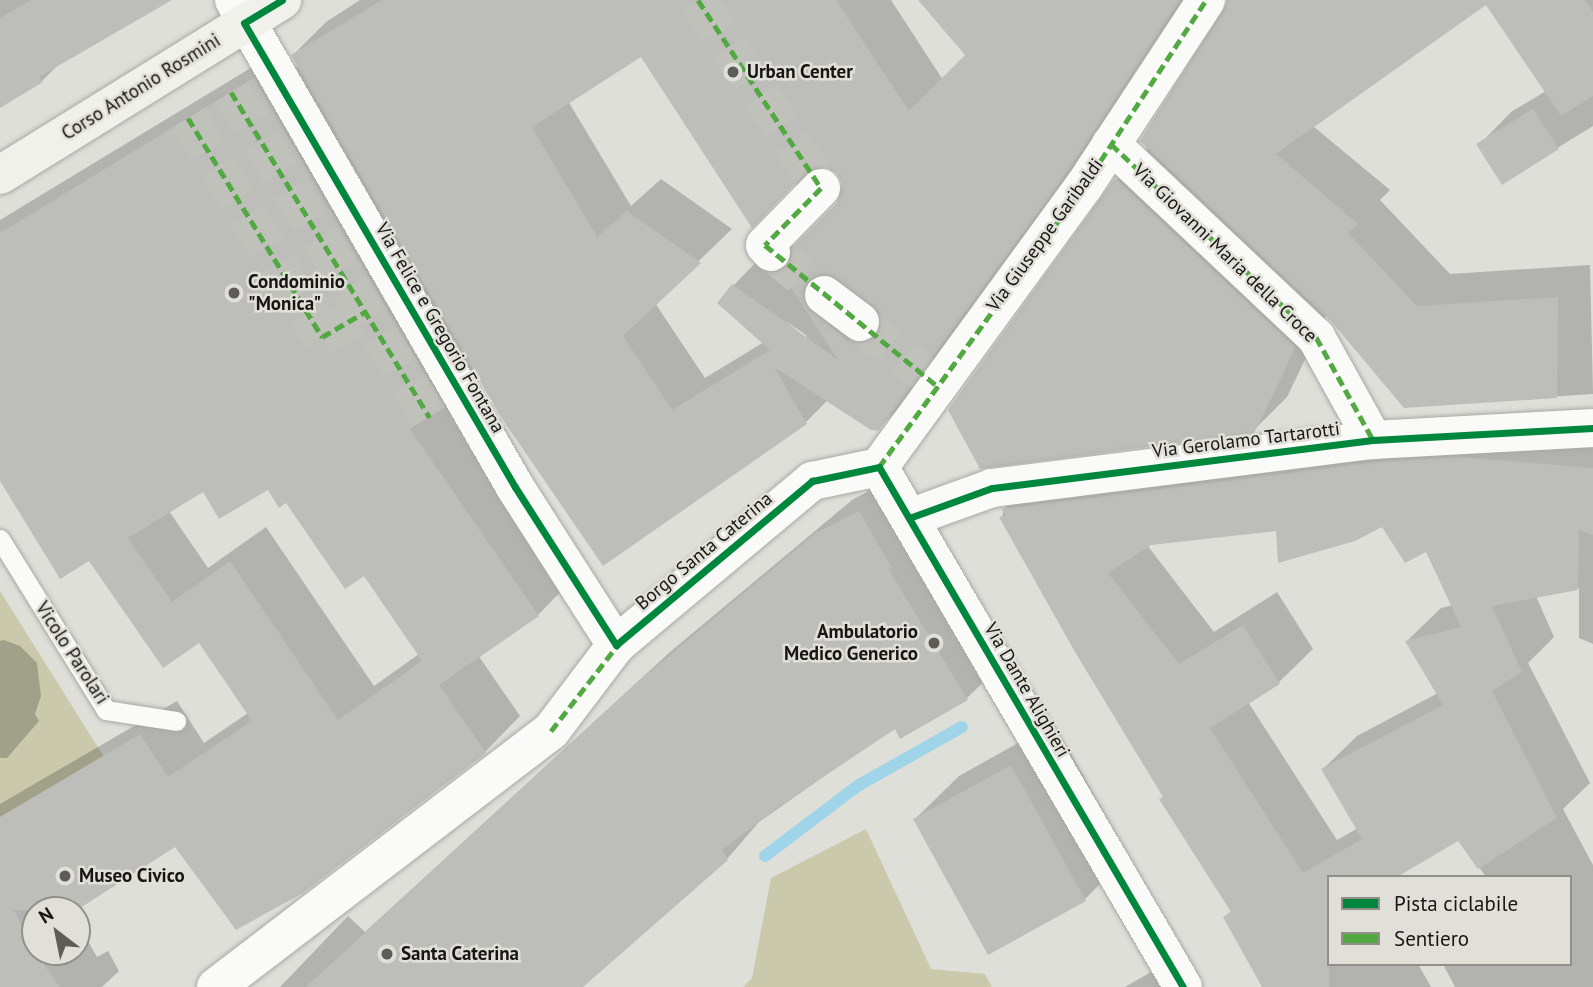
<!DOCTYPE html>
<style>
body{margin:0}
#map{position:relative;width:1593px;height:987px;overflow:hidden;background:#dfdfda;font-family:"PT Sans",sans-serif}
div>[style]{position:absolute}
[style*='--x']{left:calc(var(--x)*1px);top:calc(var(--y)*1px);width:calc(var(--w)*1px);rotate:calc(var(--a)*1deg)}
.green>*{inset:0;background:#cac9ab}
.shadow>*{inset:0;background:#0003}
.stream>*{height:12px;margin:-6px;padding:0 6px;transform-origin:6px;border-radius:6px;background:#9fd4e9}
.building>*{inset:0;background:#bdbdba}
.street-tunnel>*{height:38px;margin-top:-19px;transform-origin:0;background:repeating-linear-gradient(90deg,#c1c1bc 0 38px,transparent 0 57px)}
.roads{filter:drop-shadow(0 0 2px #a9a9a5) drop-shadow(0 0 2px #a9a9a5)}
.lane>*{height:19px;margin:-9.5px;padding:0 9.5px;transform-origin:9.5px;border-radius:9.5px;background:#fafaf9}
.street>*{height:38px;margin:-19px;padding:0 19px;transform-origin:19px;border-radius:19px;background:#fafaf9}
.secondary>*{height:38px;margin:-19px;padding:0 19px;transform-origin:19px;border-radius:19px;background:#f1f1ec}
.quiet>*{height:5px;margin-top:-2.5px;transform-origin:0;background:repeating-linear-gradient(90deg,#52a942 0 10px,transparent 0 15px)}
.cycleway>*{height:7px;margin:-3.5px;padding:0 3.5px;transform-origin:3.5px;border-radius:3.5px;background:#00873e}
.dots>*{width:19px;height:19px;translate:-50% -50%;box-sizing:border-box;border:4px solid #e1e0d8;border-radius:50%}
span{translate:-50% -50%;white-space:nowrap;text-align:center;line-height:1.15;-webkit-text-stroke:5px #e1e0d8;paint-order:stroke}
.poi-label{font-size:19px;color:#171614;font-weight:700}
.left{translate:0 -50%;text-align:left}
.right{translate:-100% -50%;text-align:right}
.street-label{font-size:19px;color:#171614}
.legend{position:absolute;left:1327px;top:875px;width:245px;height:91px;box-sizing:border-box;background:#e1e0d8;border:2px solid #908f8a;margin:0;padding:9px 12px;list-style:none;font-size:21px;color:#171614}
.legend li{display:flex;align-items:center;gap:14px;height:35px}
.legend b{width:35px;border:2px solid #908f8a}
.north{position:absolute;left:21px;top:896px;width:70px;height:70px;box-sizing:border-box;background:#e1e0d8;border:2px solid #908f8a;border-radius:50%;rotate:328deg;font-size:19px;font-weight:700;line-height:28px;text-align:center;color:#171614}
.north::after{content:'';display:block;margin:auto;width:24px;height:32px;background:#5d5c59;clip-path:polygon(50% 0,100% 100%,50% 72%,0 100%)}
</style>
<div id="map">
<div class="green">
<i style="clip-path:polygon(0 591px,104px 757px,0 817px)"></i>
<i style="clip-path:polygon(866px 829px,931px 969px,985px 974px,992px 987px,743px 987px,752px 978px,771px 878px)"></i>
</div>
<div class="shadow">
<i style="clip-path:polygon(0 0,169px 0,60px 63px,42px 81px,0 106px)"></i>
<i style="clip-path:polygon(evenodd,360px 0,891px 0,943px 80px,967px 55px,920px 0,1189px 0,1098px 139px,909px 398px,876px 431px,828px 400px,806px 422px,604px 564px,476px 373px,449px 400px,573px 579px,538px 615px,478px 655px,520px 716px,485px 752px,302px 891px,175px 845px,73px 910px,35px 910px,35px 952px,77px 952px,77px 922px,97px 957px,108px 951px,119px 971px,102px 987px,0 987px,0 804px,177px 701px,204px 743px,248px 713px,199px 641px,89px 559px,0 477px,0 220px,272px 55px,285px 79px,299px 65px,293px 55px,326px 22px,360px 0,641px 54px,838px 172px,844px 183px,839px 204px,786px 268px,765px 253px,733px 286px,764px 342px,705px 378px,655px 303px,732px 229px,661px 179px,631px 206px,568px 101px,641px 54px,360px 0,786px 321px,807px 336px,805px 338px,786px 321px,360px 0,269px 487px,365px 574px,419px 654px,374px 686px,266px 527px,208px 568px,169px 511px,203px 490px,269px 487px)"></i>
<i style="clip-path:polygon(1227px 0,1593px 0,1593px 126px,1502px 182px,1479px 145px,1511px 112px,1546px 91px,1487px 3px,1313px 126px,1390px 190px,1380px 200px,1450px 274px,1590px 265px,1593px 394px,1404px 406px,1327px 314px,1287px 397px,1253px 431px,950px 410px,1117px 179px,1149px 147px,1226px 12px)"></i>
<i style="clip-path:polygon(evenodd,1593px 432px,1593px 644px,1579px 638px,1579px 588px,1536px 596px,1554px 637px,1528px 663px,1590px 783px,1563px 809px,1593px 865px,1593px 987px,1455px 987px,1443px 964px,1570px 964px,1570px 877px,1486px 877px,1459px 838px,1329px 877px,1329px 964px,1418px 964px,1431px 987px,1264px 987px,1225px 917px,1232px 910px,1002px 517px,1004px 509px,1037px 476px,1593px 432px,1383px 524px,1427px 549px,1453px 605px,1441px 608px,1407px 641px,1438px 693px,1357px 736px,1323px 769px,1358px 828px,1337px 840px,1248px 702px,1279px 682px,1313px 649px,1277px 592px,1214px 632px,1147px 545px,1278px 529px,1383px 524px)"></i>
<i style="clip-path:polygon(893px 478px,1001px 665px,967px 698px,895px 726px,759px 822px,727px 859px,581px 987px,280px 987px,348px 916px,365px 932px,670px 652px,852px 500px)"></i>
<i style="clip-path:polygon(4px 640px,20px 646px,37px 663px,41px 696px,35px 714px,39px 721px,7px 758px,0 758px,0 641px)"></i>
<i style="clip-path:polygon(1054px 723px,1128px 856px,1085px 899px,915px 819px,959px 776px)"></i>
<i style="clip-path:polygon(1165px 964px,1178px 987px,1125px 987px)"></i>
</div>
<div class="stream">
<i style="--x:765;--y:856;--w:118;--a:-37.1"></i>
<i style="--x:859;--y:785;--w:118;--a:-29.4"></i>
</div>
<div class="building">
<i style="clip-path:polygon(31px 0,172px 0,39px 77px,43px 82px,0 108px,0 18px)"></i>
<i style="clip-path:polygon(evenodd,382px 0,836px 0,909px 111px,965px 55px,918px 0,1180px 0,1066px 174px,879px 430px,871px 430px,774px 367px,807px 424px,603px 566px,501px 417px,291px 55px,382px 0,641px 57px,752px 228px,806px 172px,826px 167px,837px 173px,842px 183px,837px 203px,792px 248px,791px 260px,780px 271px,838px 360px,732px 284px,717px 303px,770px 350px,672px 410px,623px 336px,701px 263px,627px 211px,597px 237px,532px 127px,641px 57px,382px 0,827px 273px,880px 313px,882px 325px,869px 342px,847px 340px,804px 304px,807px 281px,827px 273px)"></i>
<i style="clip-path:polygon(1228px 0,1585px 0,1593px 12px,1593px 96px,1561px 116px,1486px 5px,1276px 154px,1358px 224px,1348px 233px,1417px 306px,1558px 297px,1557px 398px,1404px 408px,1331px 321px,1140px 141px)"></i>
<i style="clip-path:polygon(evenodd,254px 78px,444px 408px,410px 429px,539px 616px,439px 685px,486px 753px,303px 893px,236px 930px,175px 847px,77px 910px,14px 910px,35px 952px,60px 987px,0 987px,0 817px,140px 734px,168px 777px,252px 721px,199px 643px,163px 668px,89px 561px,60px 579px,0 481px,0 233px,254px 78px,268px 490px,279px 508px,286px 503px,345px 589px,364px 576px,422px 661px,338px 720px,230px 561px,172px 602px,128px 538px,203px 492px,219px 519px,268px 490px)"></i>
<i style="clip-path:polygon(1533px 109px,1559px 149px,1502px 185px,1476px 144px)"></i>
<i style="clip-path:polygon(1115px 178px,1295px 347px,1276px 389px,1254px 433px,980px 469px,948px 410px)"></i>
<i style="clip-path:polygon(evenodd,1459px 457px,1593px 468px,1593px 535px,1579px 530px,1578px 590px,1492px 606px,1522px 672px,1492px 691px,1557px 818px,1478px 869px,1458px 841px,1397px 877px,1329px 877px,1329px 987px,1262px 987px,1223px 917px,1231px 912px,1159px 799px,1163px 797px,1075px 652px,999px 517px,1006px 516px,1002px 509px,1375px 462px,1459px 457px,1382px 527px,1405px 563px,1426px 552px,1461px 627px,1405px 641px,1443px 705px,1321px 769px,1362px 839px,1303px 873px,1210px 728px,1280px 684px,1243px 625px,1179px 664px,1108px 573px,1151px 545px,1276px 531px,1278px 563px,1355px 541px,1382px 527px)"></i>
<i style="clip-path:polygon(859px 511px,892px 568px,889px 570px,968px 700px,900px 739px,895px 729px,777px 808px,722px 850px,728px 860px,583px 987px,306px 987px,633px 686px,816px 533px)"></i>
<i style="clip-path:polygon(1011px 765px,1086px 901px,988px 955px,913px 819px)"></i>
</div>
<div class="street-tunnel">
<i style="--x:698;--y:0;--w:225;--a:56.8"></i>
<i style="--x:231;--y:92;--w:381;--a:58.6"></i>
<i style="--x:188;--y:118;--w:257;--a:58.5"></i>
<i style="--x:322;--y:337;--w:50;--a:-30.2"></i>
<i style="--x:771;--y:252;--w:68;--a:39.1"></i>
<i style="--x:860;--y:322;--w:85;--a:39.3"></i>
</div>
<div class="roads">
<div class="lane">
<i style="--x:0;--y:539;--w:201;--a:58.2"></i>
<i style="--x:106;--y:710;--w:71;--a:8.9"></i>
</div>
<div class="street">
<i style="--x:234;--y:0;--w:562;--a:60.01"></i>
<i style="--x:515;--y:487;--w:188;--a:57.4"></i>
<i style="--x:1111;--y:144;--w:282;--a:43.3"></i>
<i style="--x:1316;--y:337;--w:118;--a:61"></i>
<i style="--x:771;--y:252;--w:9;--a:-131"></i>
<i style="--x:765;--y:245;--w:80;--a:-45.5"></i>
<i style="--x:824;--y:295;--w:45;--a:36.9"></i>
<i style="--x:879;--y:467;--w:602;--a:59.69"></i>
<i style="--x:879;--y:467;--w:348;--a:-53.9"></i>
<i style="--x:1084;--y:186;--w:222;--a:-56.7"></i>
<i style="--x:909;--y:518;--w:88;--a:-19.9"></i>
<i style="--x:992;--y:488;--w:384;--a:-7.2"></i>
<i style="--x:1373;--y:440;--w:220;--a:-3.1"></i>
<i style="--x:216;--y:987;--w:422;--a:-37.4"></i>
<i style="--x:551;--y:731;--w:108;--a:-52.9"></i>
<i style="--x:616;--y:645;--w:256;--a:-39.9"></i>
<i style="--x:812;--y:481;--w:68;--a:-11.8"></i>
</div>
<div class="secondary">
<i style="--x:0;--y:175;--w:332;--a:-31.8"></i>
</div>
</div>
<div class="quiet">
<i style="--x:698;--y:0;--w:225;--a:56.8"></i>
<i style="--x:821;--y:188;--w:80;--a:134.5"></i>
<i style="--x:765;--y:245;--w:220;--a:39.3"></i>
<i style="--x:231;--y:92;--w:381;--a:58.6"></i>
<i style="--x:188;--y:118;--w:257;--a:58.5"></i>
<i style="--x:322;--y:337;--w:50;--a:-30.2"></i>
<i style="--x:1111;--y:144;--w:282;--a:43.3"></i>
<i style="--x:1316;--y:337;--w:118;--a:61"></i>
<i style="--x:879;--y:467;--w:348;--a:-53.9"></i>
<i style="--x:1084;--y:186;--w:222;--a:-56.7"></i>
<i style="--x:551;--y:731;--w:113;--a:-52.2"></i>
</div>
<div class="cycleway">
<i style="--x:282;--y:0;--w:44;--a:148.8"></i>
<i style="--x:244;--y:23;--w:537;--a:59.71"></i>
<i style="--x:515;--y:487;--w:188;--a:57.4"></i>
<i style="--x:616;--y:645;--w:256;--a:-39.9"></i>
<i style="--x:812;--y:481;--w:68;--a:-11.8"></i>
<i style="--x:879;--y:467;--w:602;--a:59.69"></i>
<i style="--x:909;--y:518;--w:88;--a:-19.9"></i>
<i style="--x:992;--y:488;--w:384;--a:-7.2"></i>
<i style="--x:1373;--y:440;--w:220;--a:-3.1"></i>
</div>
<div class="dots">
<i style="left:733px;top:72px;background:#5d5c59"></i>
<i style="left:234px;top:293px;background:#5d5c59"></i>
<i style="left:934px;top:643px;background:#5d5c59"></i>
<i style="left:65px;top:876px;background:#5d5c59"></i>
<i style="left:387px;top:954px;background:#5d5c59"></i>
</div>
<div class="poi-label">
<span class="left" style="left:747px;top:72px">Urban Center</span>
<span class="left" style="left:248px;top:293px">Condominio<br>"Monica"</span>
<span class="right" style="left:918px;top:643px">Ambulatorio<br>Medico Generico</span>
<span class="left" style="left:79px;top:876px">Museo Civico</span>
<span class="left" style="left:401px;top:954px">Santa Caterina</span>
</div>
<div class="street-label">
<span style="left:141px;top:87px;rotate:-32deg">Corso Antonio Rosmini</span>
<span style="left:1045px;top:235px;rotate:-54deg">Via Giuseppe Garibaldi</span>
<span style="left:1225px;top:253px;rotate:44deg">Via Giovanni Maria della Croce</span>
<span style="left:440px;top:328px;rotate:60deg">Via Felice e Gregorio Fontana</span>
<span style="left:1246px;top:440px;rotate:-7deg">Via Gerolamo Tartarotti</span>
<span style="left:704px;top:551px;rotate:-40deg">Borgo Santa Caterina</span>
<span style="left:72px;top:653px;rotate:57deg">Vicolo Parolari</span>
<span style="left:1027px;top:690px;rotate:60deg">Via Dante Alighieri</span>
</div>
<ul class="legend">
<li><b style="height:9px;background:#00873e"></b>Pista ciclabile</li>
<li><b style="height:9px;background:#52a942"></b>Sentiero</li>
</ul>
<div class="north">N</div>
</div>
